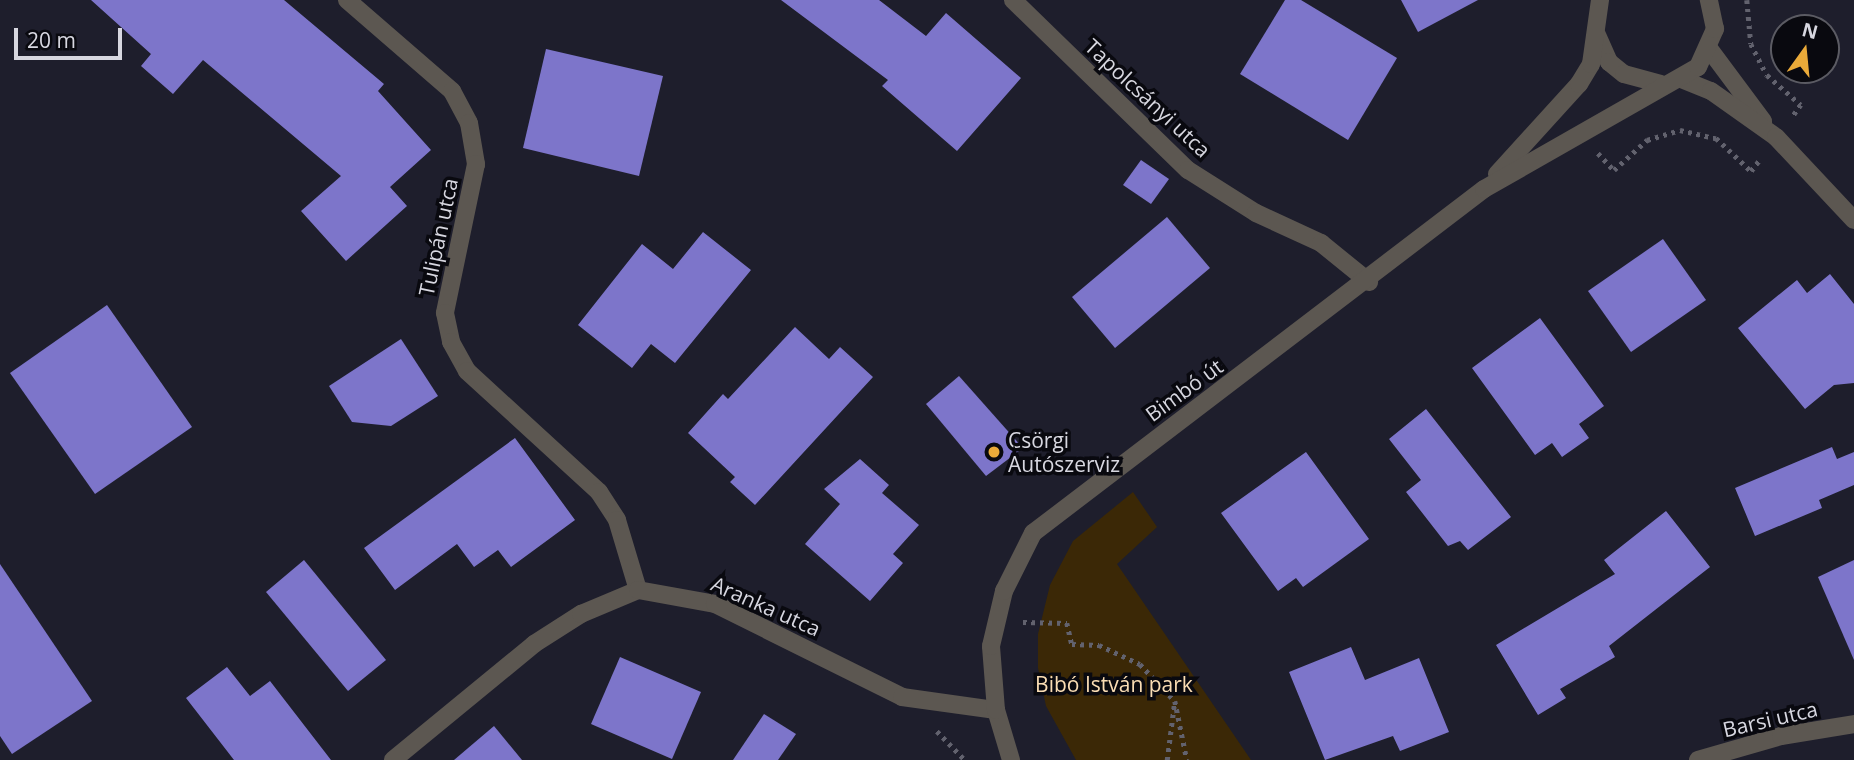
<!DOCTYPE html>
<meta charset="utf-8">
<style>
body{margin:0}
#map{position:relative;width:1854px;height:760px;overflow:hidden;background:#1e1e2c;font-family:"Open Sans",sans-serif}
div>[style]{position:absolute}
[style*='--x']{left:calc(var(--x)*1px);top:calc(var(--y)*1px);width:calc(var(--w)*1px);rotate:calc(var(--a)*1deg)}
.green>*{inset:0;background:#3b2806}
.building>*{inset:0;background:#7d75ca}
.path>*{height:4.5px;margin-top:-2.25px;transform-origin:0;background:repeating-linear-gradient(90deg,#62626e 0 3.5px,transparent 0 8.5px)}
.minor>*{height:18px;margin:-9px;padding:0 9px;transform-origin:9px;border-radius:9px;background:#5c5751}
.tertiary>*{height:18px;margin:-9px;padding:0 9px;transform-origin:9px;border-radius:9px;background:#5c5751}
.dots>*{width:19px;height:19px;translate:-50% -50%;box-sizing:border-box;border:4px solid #09090f;border-radius:50%}
span{translate:-50% -50%;white-space:nowrap;text-align:center;line-height:1.15;-webkit-text-stroke:7px #09090f;paint-order:stroke}
.street-label{font-size:21px;color:#d7d7e0}
.poi-label{font-size:21px;color:#d7d7e0}
.left{translate:0 -50%;text-align:left}
.park-label{font-size:21px;color:#faddb4}
.north{position:absolute;left:1770px;top:14px;width:70px;height:70px;box-sizing:border-box;background:#09090f;border:2px solid #5b5b63;border-radius:50%;rotate:15deg;font-size:19px;font-weight:700;line-height:28px;text-align:center;color:#d7d7e0}
.north::after{content:'';display:block;margin:auto;width:24px;height:32px;background:#eaaa39;clip-path:polygon(50% 0,100% 100%,50% 72%,0 100%)}
.scale{position:absolute;left:14px;top:28px;width:108px;height:32px;box-sizing:border-box;border:4px solid #d7d7e0;border-top:0;padding-left:9px;font-size:21px;line-height:24px;white-space:nowrap;color:#d7d7e0;-webkit-text-stroke:5px #09090f;paint-order:stroke}
</style>
<div id="map">
<div class="green">
<i style="clip-path:polygon(1133px 492px,1157px 527px,1117px 564px,1251px 760px,1076px 760px,1046px 706px,1038px 668px,1038px 634px,1050px 585px,1073px 541px)"></i>
</div>
<div class="building">
<i style="clip-path:polygon(91px 0,284px 0,384px 84px,378px 91px,431px 150px,390px 187px,407px 206px,346px 261px,301px 211px,341px 176px,203px 60px,173px 94px,141px 66px,151px 54px)"></i>
<i style="clip-path:polygon(781px 0,879px 0,926px 36px,946px 13px,1021px 78px,957px 151px,882px 86px,888px 80px)"></i>
<i style="clip-path:polygon(1285px 0,1301px 0,1397px 58px,1348px 140px,1240px 74px)"></i>
<i style="clip-path:polygon(1401px 0,1478px 0,1418px 32px)"></i>
<i style="clip-path:polygon(546px 49px,663px 76px,639px 176px,523px 148px)"></i>
<i style="clip-path:polygon(1141px 160px,1169px 179px,1151px 204px,1123px 185px)"></i>
<i style="clip-path:polygon(1167px 217px,1210px 268px,1115px 348px,1072px 297px)"></i>
<i style="clip-path:polygon(703px 232px,751px 270px,675px 363px,651px 344px,632px 368px,578px 325px,642px 244px,673px 269px)"></i>
<i style="clip-path:polygon(1663px 239px,1706px 300px,1631px 352px,1588px 291px)"></i>
<i style="clip-path:polygon(1830px 274px,1854px 304px,1854px 383px,1834px 385px,1805px 409px,1738px 328px,1797px 280px,1807px 293px)"></i>
<i style="clip-path:polygon(107px 305px,192px 427px,95px 494px,10px 373px)"></i>
<i style="clip-path:polygon(1540px 318px,1604px 406px,1579px 424px,1589px 438px,1562px 457px,1552px 443px,1535px 455px,1472px 368px)"></i>
<i style="clip-path:polygon(795px 327px,829px 359px,840px 347px,873px 377px,755px 505px,730px 482px,735px 477px,688px 433px,723px 394px,728px 399px)"></i>
<i style="clip-path:polygon(401px 339px,438px 396px,391px 426px,352px 422px,329px 386px)"></i>
<i style="clip-path:polygon(959px 376px,1023px 448px,986px 476px,926px 404px)"></i>
<i style="clip-path:polygon(1426px 409px,1511px 517px,1468px 550px,1460px 541px,1448px 546px,1406px 492px,1421px 480px,1389px 439px)"></i>
<i style="clip-path:polygon(515px 438px,575px 520px,511px 567px,498px 550px,474px 567px,457px 544px,395px 590px,364px 548px)"></i>
<i style="clip-path:polygon(1832px 447px,1837px 459px,1854px 452px,1854px 485px,1819px 500px,1822px 508px,1755px 536px,1735px 488px)"></i>
<i style="clip-path:polygon(1306px 452px,1369px 539px,1303px 587px,1296px 578px,1278px 591px,1221px 513px)"></i>
<i style="clip-path:polygon(860px 459px,889px 485px,882px 493px,919px 525px,893px 554px,903px 563px,870px 601px,805px 544px,840px 504px,824px 489px)"></i>
<i style="clip-path:polygon(1666px 511px,1710px 567px,1609px 646px,1615px 657px,1560px 689px,1566px 698px,1538px 715px,1496px 645px,1615px 574px,1604px 560px)"></i>
<i style="clip-path:polygon(304px 560px,386px 660px,348px 691px,266px 592px)"></i>
<i style="clip-path:polygon(1854px 560px,1854px 660px,1818px 577px)"></i>
<i style="clip-path:polygon(0 564px,92px 701px,12px 754px,0 736px)"></i>
<i style="clip-path:polygon(1351px 647px,1365px 680px,1419px 658px,1449px 732px,1400px 751px,1393px 736px,1325px 760px,1289px 672px)"></i>
<i style="clip-path:polygon(620px 657px,701px 692px,672px 759px,591px 724px)"></i>
<i style="clip-path:polygon(227px 667px,250px 696px,270px 681px,331px 760px,234px 760px,186px 698px)"></i>
<i style="clip-path:polygon(764px 714px,796px 734px,778px 760px,733px 760px)"></i>
<i style="clip-path:polygon(494px 726px,522px 760px,454px 760px)"></i>
</div>
<div class="path">
<i style="--x:1747;--y:0;--w:44;--a:84.8"></i>
<i style="--x:1751;--y:44;--w:35;--a:63"></i>
<i style="--x:1767;--y:75;--w:45;--a:41.4"></i>
<i style="--x:1801;--y:105;--w:14;--a:126"></i>
<i style="--x:1598;--y:153;--w:23;--a:47"></i>
<i style="--x:1614;--y:170;--w:45;--a:-42.3"></i>
<i style="--x:1647;--y:140;--w:34;--a:-17"></i>
<i style="--x:1680;--y:130;--w:37;--a:13"></i>
<i style="--x:1716;--y:138;--w:48;--a:43.3"></i>
<i style="--x:1751;--y:171;--w:15;--a:-53"></i>
<i style="--x:1023;--y:622;--w:44;--a:1.3"></i>
<i style="--x:1067;--y:623;--w:22;--a:77"></i>
<i style="--x:1072;--y:644;--w:27;--a:2"></i>
<i style="--x:1099;--y:645;--w:45;--a:24.9"></i>
<i style="--x:1140;--y:664;--w:51;--a:46.6"></i>
<i style="--x:1175;--y:701;--w:60;--a:78.5"></i>
<i style="--x:937;--y:731;--w:40;--a:46"></i>
<i style="--x:1167;--y:760;--w:55;--a:-82.7"></i>
</div>
<div class="minor">
<i style="--x:347;--y:0;--w:139;--a:40.9"></i>
<i style="--x:452;--y:91;--w:36;--a:62"></i>
<i style="--x:469;--y:123;--w:42;--a:80.3"></i>
<i style="--x:476;--y:164;--w:152;--a:101.8"></i>
<i style="--x:445;--y:313;--w:30;--a:78"></i>
<i style="--x:451;--y:342;--w:33;--a:61"></i>
<i style="--x:467;--y:371;--w:179;--a:42.5"></i>
<i style="--x:599;--y:492;--w:33;--a:57"></i>
<i style="--x:617;--y:520;--w:73;--a:73.3"></i>
<i style="--x:1013;--y:0;--w:244;--a:44.2"></i>
<i style="--x:1188;--y:170;--w:80;--a:32.3"></i>
<i style="--x:1256;--y:213;--w:72;--a:24.8"></i>
<i style="--x:1321;--y:243;--w:62;--a:39.1"></i>
<i style="--x:1710;--y:50;--w:89;--a:53.3"></i>
<i style="--x:1681;--y:79;--w:32;--a:22"></i>
<i style="--x:1711;--y:91;--w:80;--a:35.3"></i>
<i style="--x:1776;--y:137;--w:114;--a:46.8"></i>
<i style="--x:393;--y:760;--w:183;--a:-39.4"></i>
<i style="--x:534;--y:644;--w:56;--a:-32.6"></i>
<i style="--x:581;--y:614;--w:62;--a:-22.8"></i>
<i style="--x:638;--y:590;--w:78;--a:10.3"></i>
<i style="--x:715;--y:604;--w:209;--a:26.4"></i>
<i style="--x:902;--y:697;--w:95;--a:7.9"></i>
<i style="--x:1698;--y:760;--w:86;--a:-16.1"></i>
<i style="--x:1781;--y:736;--w:74;--a:-9.3"></i>
</div>
<div class="tertiary">
<i style="--x:1597;--y:35;--w:30;--a:66"></i>
<i style="--x:1609;--y:62;--w:19;--a:39"></i>
<i style="--x:1624;--y:74;--w:38;--a:15"></i>
<i style="--x:1497;--y:174;--w:122;--a:-47.7"></i>
<i style="--x:1579;--y:84;--w:23;--a:-59"></i>
<i style="--x:1591;--y:64;--w:65;--a:-82"></i>
<i style="--x:1011;--y:760;--w:52;--a:-106.7"></i>
<i style="--x:996;--y:710;--w:64;--a:-94.5"></i>
<i style="--x:991;--y:646;--w:57;--a:-76.7"></i>
<i style="--x:1004;--y:591;--w:65;--a:-63.4"></i>
<i style="--x:1033;--y:533;--w:567;--a:-37.33"></i>
<i style="--x:1484;--y:189;--w:246;--a:-29.7"></i>
<i style="--x:1698;--y:67;--w:42;--a:-65.9"></i>
<i style="--x:1715;--y:29;--w:30;--a:-102"></i>
</div>
<div class="dots">
<i style="left:994px;top:452px;background:#eaaa39"></i>
</div>
<div class="street-label">
<span style="left:1148px;top:98px;rotate:43deg">Tapolcsányi utca</span>
<span style="left:438px;top:237px;rotate:-78deg">Tulipán utca</span>
<span style="left:1184px;top:390px;rotate:-36deg">Bimbó út</span>
<span style="left:766px;top:606px;rotate:24deg">Aranka utca</span>
<span style="left:1770px;top:719px;rotate:-13deg">Barsi utca</span>
</div>
<div class="poi-label">
<span class="left" style="left:1008px;top:452px">Csörgi<br>Autószerviz</span>
</div>
<div class="park-label">
<span style="left:1114px;top:684px">Bibó István park</span>
</div>
<div class="north">N</div>
<div class="scale">20 m</div>
</div>
